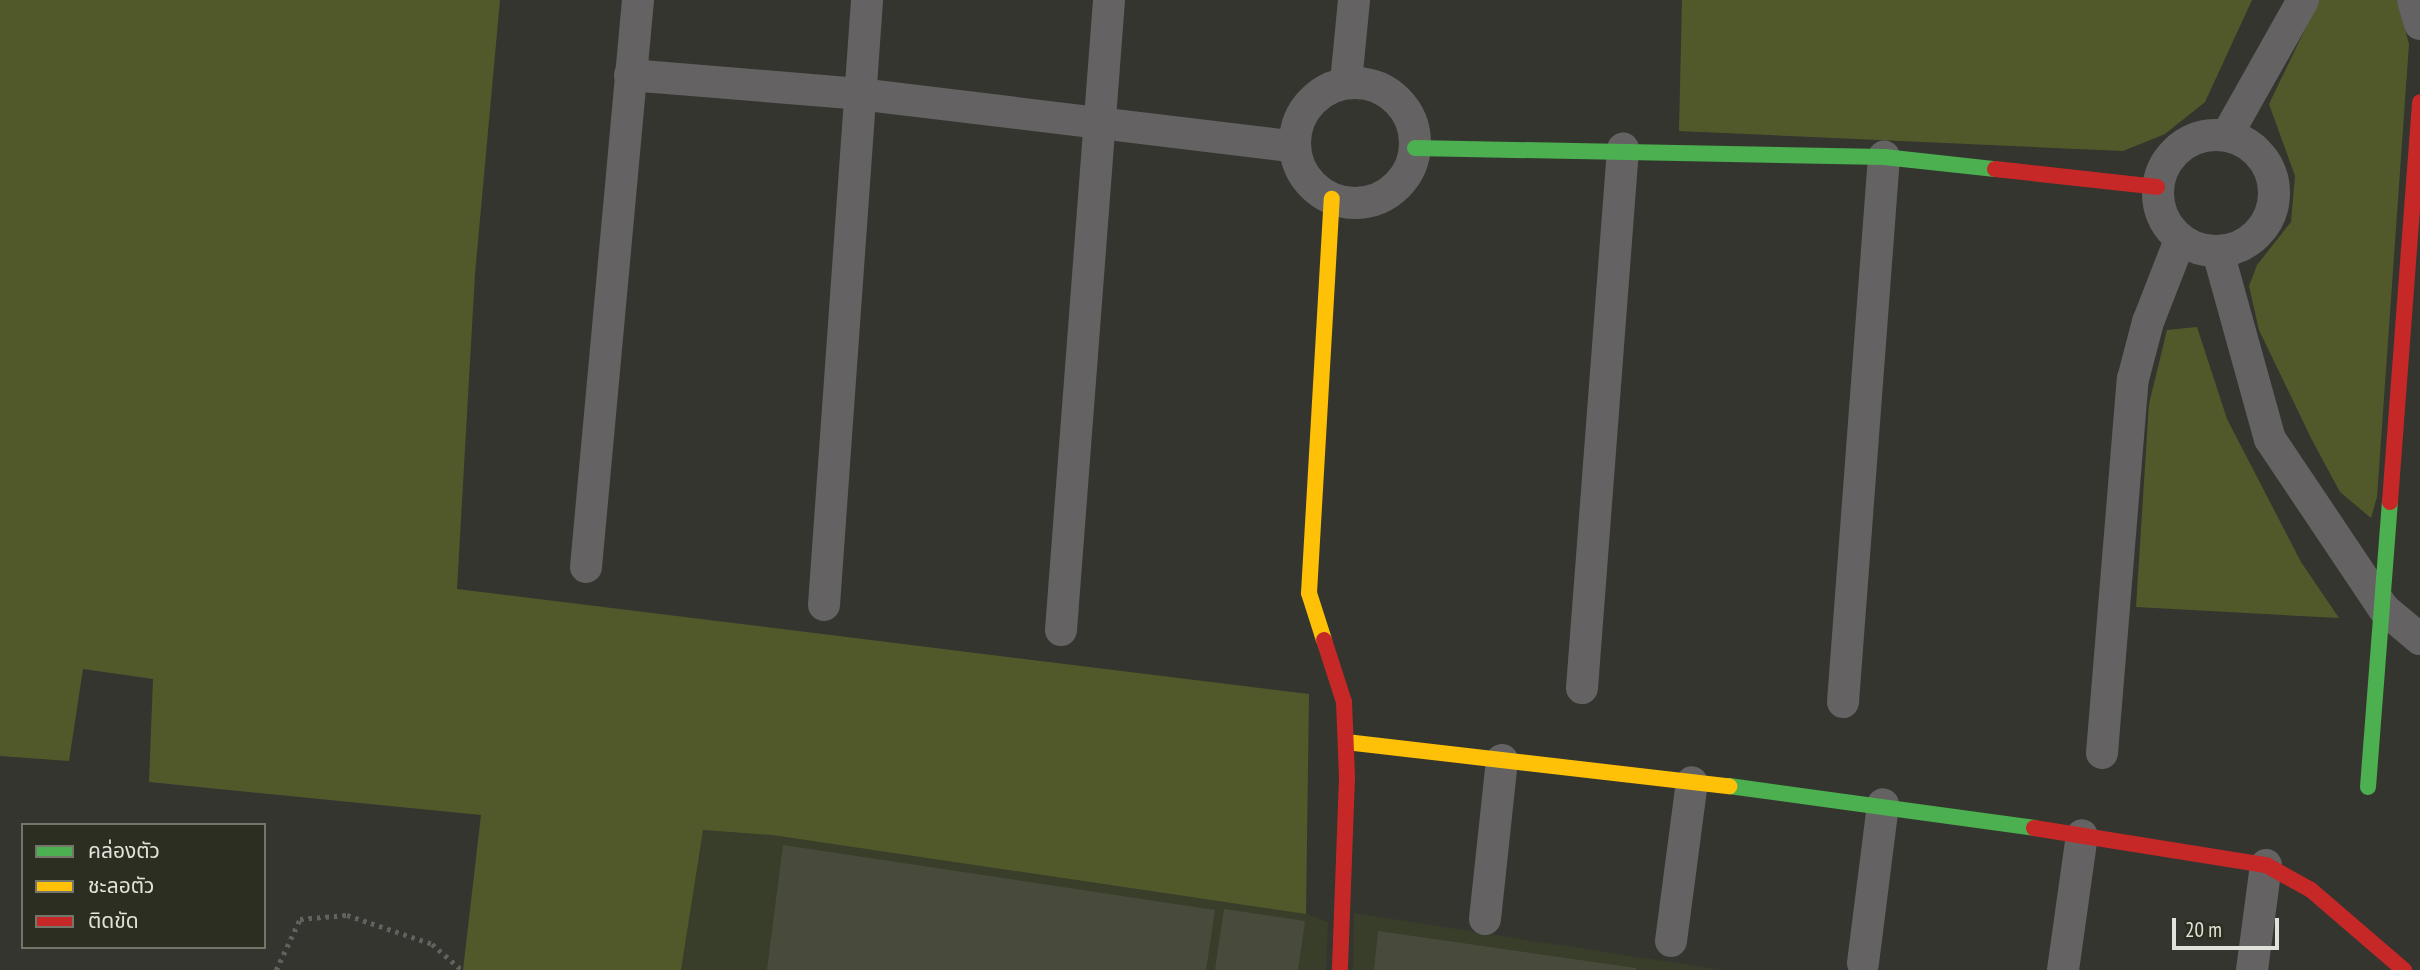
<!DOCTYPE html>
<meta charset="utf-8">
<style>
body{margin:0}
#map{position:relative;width:2420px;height:970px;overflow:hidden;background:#34352e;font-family:"PT Sans Narrow","Noto Sans Thai",sans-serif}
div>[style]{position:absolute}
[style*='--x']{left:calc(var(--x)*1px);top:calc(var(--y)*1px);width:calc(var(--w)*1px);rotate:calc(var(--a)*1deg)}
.built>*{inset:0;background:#393e2b}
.green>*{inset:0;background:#51592b}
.building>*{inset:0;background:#484b3b}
.path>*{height:4.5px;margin-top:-2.25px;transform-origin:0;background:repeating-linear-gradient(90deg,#63615f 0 3.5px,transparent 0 8.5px)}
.street>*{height:32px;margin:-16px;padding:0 16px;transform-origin:16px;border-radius:16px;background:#646262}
.street>.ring{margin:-16px;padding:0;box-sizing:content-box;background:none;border:32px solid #646262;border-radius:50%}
.fast>*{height:16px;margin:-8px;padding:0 8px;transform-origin:8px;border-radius:8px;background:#4caf50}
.slow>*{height:16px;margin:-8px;padding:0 8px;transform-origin:8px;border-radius:8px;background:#ffc107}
.jam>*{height:16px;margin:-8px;padding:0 8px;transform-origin:8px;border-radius:8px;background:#c62828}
span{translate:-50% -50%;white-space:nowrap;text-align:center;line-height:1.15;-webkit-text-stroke:5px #2b2e21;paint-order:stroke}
.legend{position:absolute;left:21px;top:823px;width:245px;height:126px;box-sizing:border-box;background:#2b2e21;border:2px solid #74766b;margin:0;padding:9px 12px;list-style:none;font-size:21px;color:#e1e3db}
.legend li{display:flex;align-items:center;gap:14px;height:35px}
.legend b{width:35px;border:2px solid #74766b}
.scale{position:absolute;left:2172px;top:918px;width:107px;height:32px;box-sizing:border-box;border:4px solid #e1e3db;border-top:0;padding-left:9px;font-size:21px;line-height:24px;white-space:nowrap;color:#e1e3db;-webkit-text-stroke:5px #2b2e21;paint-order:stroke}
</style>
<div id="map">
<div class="built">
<i style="clip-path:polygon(702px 830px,772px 835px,1306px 914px,1328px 922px,1326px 970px,681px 970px)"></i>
<i style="clip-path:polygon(1354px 913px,1721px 970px,1353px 970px)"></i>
</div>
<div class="green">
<i style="clip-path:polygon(0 0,500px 0,475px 274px,457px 589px,1309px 694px,1306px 914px,772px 835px,703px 830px,681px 970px,463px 970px,481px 815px,149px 782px,153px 679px,83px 669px,69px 761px,0 756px)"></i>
<i style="clip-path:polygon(1682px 0,2252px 0,2205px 102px,2165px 134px,2123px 151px,1679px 131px)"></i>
<i style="clip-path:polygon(2319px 0,2397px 0,2409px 44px,2377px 497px,2371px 518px,2340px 492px,2312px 440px,2259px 330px,2249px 286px,2257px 265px,2291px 222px,2295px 176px,2269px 104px)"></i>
<i style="clip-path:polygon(2197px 327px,2227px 419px,2301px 562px,2339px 618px,2136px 607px,2149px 404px,2167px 330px)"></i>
</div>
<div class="building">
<i style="clip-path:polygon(783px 845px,1215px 910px,1206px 970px,767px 970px)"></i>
<i style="clip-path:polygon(1224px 909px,1305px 921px,1298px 970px,1215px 970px)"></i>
<i style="clip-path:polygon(1378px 931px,1636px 968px,1636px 970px,1374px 970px)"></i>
</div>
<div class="path">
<i style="--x:276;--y:970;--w:56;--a:-64.8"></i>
<i style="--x:300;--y:919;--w:47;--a:-4.9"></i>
<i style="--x:347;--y:915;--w:90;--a:18.8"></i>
<i style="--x:432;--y:944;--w:40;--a:41"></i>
</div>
<div class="street">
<i style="--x:2413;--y:0;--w:25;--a:74"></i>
<i style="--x:630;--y:75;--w:230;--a:4.7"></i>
<i style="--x:859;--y:94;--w:438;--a:6.9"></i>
<i style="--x:1346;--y:82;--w:82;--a:-84.4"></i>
<i class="ring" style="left:1295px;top:83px;width:88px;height:88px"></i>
<i class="ring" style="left:2158px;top:135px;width:84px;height:84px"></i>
<i style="--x:2227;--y:135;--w:155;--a:-60.6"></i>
<i style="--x:2218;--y:252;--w:194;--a:74.5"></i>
<i style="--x:2270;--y:439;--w:205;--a:56.2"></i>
<i style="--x:2384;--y:609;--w:47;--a:39.8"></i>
<i style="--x:586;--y:567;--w:569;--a:-84.76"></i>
<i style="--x:824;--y:605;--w:607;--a:-85.93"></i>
<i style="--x:1061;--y:630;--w:632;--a:-85.64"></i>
<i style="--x:1582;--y:688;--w:541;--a:-85.65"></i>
<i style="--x:1843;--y:702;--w:547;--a:-85.7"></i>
<i style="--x:2102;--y:753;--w:375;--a:-85.3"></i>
<i style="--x:2133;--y:379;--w:59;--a:-75.3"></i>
<i style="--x:2148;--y:322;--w:88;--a:-68.7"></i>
<i style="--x:1485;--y:919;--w:160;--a:-83.9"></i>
<i style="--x:1671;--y:941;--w:160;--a:-82.5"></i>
<i style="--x:1863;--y:963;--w:160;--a:-82.8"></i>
<i style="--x:2063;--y:970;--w:136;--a:-82"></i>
<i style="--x:2252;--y:970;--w:106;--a:-82.4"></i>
</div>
<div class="fast">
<i style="--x:1415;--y:148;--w:469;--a:1.1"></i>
<i style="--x:1884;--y:157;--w:112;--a:6.2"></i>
<i style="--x:1729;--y:786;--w:308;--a:7.8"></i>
<i style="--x:2368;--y:787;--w:286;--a:-85.6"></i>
</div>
<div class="slow">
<i style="--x:1324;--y:640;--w:49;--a:-107.7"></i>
<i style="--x:1309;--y:593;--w:395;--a:-86.7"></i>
<i style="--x:1346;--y:742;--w:386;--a:6.6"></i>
</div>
<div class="jam">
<i style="--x:1995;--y:169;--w:163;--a:6.3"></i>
<i style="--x:2390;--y:502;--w:401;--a:-85.7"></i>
<i style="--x:1324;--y:640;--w:65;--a:72.1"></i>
<i style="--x:1344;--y:702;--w:75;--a:87.7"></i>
<i style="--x:1347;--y:777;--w:193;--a:92.1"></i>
<i style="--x:2034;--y:828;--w:235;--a:9.1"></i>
<i style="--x:2266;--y:865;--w:51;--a:29.1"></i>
<i style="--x:2311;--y:890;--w:123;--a:40.7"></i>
</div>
<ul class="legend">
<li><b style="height:9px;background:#4caf50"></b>คล่องตัว</li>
<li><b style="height:9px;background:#ffc107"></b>ชะลอตัว</li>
<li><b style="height:9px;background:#c62828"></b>ติดขัด</li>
</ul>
<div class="scale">20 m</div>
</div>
